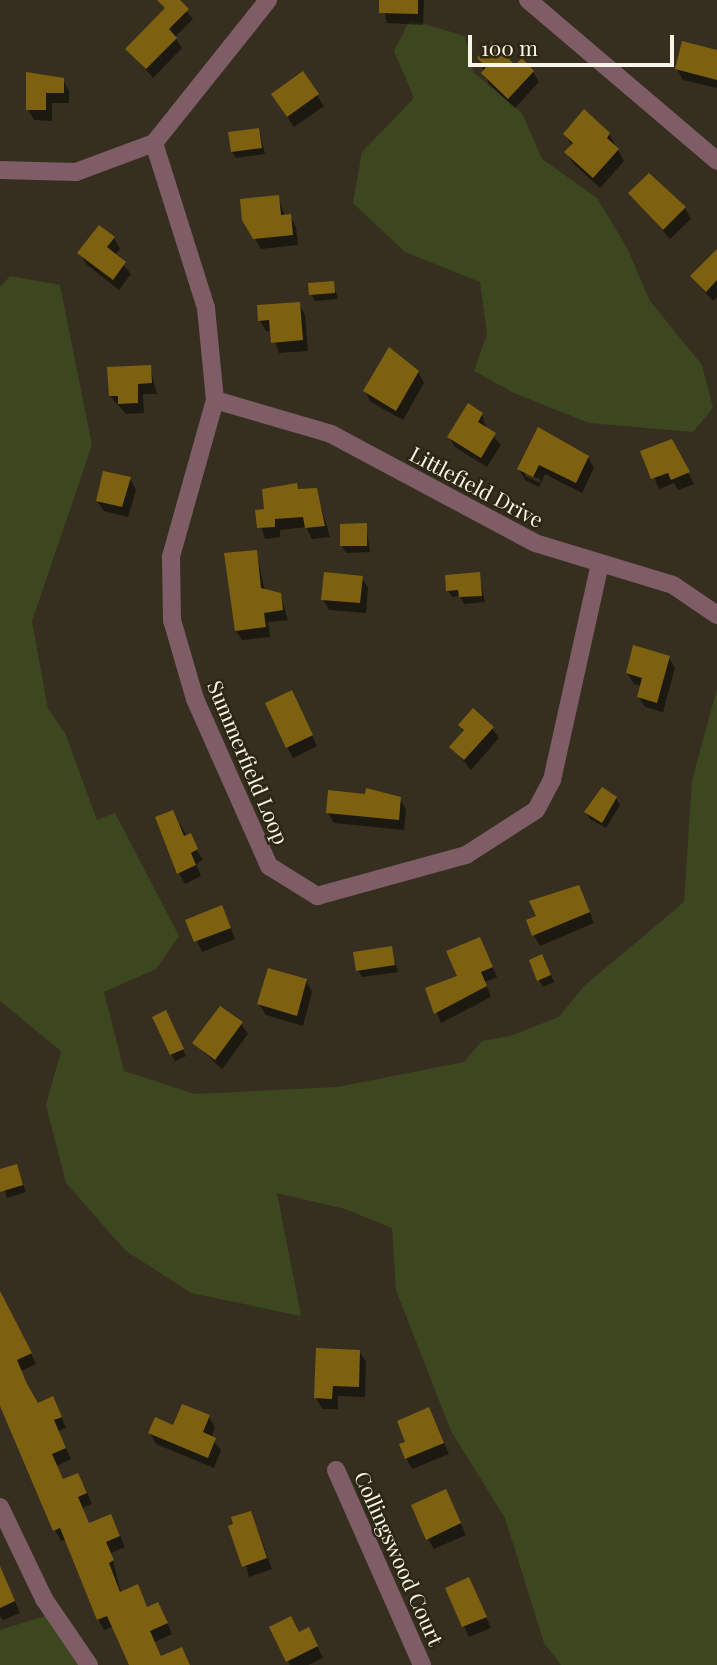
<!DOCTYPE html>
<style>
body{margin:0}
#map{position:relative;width:717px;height:1665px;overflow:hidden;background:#362f1f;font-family:"Playfair Display",serif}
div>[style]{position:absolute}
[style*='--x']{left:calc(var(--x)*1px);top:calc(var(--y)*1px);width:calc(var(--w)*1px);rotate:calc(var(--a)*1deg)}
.green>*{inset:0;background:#3c471f}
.shadow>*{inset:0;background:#0007}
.building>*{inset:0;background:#7d6111}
.minor>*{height:18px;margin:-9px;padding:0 9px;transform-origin:9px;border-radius:9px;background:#7e5d66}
span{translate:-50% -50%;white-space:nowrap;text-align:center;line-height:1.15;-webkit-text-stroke:5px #2c2615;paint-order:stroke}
.street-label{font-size:21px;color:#f8f4e9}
.scale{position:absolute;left:468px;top:35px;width:206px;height:32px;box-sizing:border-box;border:4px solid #f8f4e9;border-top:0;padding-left:9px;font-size:21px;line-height:24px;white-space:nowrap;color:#f8f4e9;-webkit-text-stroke:5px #2c2615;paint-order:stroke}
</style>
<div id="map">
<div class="green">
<i style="clip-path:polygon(410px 20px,465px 36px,473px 72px,522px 113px,542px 159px,597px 198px,627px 248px,650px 301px,702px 365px,713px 408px,693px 432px,589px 423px,514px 393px,474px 371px,487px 334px,480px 282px,405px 252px,353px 203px,362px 152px,414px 98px,394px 51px)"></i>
<i style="clip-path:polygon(10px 276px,60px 285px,92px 445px,32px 621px,48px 709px,65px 733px,97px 820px,115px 813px,179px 936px,156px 969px,104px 992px,124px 1071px,195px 1094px,337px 1087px,464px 1062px,482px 1041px,510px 1036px,559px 1017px,584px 986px,684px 902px,692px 780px,717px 689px,717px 1665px,561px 1665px,544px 1643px,505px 1518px,451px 1431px,396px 1290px,392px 1228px,345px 1209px,277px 1193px,301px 1316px,191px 1293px,126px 1251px,66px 1183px,46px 1105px,61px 1051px,0 1001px,0 287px)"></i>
<i style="clip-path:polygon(45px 1616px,79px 1665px,0 1665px,0 1630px)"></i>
</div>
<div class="shadow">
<i style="clip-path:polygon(164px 0,177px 0,193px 19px,175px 37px,182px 48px,153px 78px,128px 49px,166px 10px)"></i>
<i style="clip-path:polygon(381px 0,424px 0,423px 25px,387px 23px)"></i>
<i style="clip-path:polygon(717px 51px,717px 88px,683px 80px,677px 69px)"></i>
<i style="clip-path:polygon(479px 58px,533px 72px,539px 82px,515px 108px,489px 84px)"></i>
<i style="clip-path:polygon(28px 74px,63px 80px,69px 91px,69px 103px,52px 103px,52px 121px,34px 120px,28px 110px)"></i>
<i style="clip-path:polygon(303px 74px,324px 106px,294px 127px,279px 105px)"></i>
<i style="clip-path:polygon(259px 129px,265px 154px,236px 158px,232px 152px)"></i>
<i style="clip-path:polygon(565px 134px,609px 134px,624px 161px,600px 188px,573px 163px,566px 152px,572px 146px)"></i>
<i style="clip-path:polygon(630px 193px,685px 208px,691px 219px,670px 239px)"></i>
<i style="clip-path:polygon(278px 197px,285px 216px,290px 216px,296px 227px,298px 245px,261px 249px,244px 219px)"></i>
<i style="clip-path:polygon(114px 238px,120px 249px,115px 255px,131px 274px,119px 290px,86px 264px,80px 253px)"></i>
<i style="clip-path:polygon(717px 252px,717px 297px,713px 301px,692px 277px)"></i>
<i style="clip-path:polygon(333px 283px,338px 299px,315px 301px,311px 294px)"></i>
<i style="clip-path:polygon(299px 304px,305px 315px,308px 351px,279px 353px,271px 331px,266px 331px,260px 321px)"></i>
<i style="clip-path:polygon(150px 367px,157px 394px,143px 394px,144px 413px,126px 414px,110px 396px)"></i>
<i style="clip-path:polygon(418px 372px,424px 383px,403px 420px,371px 402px,365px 391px)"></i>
<i style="clip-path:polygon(482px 414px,486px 428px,501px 445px,487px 467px,455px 447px,449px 437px)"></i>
<i style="clip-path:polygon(evenodd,538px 429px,588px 457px,594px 468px,582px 493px,545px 474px,539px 487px,525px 480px,519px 469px,538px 429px,525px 472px,541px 480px,540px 483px,525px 476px,525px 472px)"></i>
<i style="clip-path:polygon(671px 441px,694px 484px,678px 490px,674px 483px,659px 489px,643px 452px)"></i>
<i style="clip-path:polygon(130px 479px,136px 490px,128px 517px,104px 511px,97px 501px)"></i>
<i style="clip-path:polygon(296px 485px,300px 491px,316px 489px,330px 537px,312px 539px,306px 527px,280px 530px,280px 537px,265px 539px,257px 512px,266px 511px)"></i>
<i style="clip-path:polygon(366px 525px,370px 552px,346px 553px,342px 546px)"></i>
<i style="clip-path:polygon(256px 551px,265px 591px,280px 594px,288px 620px,268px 622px,270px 637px,242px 640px,236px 631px)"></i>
<i style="clip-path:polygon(479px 574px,485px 602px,464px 604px,460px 596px,452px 597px,448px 590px)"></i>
<i style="clip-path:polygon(362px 578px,368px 588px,366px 613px,329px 610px,323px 599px)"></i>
<i style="clip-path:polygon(669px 658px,675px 668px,663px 712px,645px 707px,638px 696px,641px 686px,634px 684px,627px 673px)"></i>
<i style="clip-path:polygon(297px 703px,317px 746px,293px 758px,287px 747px)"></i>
<i style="clip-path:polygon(460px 725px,492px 728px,499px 738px,471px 770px,452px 747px,464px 733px)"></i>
<i style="clip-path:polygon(367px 790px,400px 799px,406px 810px,404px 830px,334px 823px,328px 813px,367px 795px)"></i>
<i style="clip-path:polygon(616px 798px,620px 805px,606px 828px,590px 819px,586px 812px)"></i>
<i style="clip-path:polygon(178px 822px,203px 860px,196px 864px,201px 876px,185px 884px,179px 873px)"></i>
<i style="clip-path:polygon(584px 898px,594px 923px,540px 946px,534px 935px,538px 917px)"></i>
<i style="clip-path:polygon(227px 918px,235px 939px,202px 952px,188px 921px)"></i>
<i style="clip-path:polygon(391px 948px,398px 972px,362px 977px,358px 970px)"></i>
<i style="clip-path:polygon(485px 949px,497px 977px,485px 982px,491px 997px,441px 1023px,427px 989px,459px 977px)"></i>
<i style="clip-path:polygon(546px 963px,554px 982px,543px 987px,539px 980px)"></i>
<i style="clip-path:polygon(306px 981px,312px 992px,303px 1026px,266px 1015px,259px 1004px)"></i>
<i style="clip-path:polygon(169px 1019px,186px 1056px,175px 1061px,171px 1054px)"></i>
<i style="clip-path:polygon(241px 1024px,248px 1034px,222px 1069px,194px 1043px)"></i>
<i style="clip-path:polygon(16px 1166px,26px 1192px,7px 1198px,0 1171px)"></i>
<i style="clip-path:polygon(0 1310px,22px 1334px,36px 1364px,21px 1371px,32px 1397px,37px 1405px,58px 1409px,66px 1428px,58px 1431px,71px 1459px,57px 1466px,64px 1481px,84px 1485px,92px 1504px,82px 1508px,89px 1525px,110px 1516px,116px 1526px,125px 1547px,111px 1553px,121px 1593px,137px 1586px,148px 1609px,164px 1615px,172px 1634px,155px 1642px,162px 1658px,190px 1665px,131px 1665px,114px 1626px,104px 1630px,98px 1619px,66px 1539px,61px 1541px,55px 1530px,0 1404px)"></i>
<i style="clip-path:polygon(359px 1351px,366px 1362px,365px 1397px,338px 1396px,338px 1409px,322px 1409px,316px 1398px)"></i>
<i style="clip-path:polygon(429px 1410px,449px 1454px,412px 1469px,406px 1458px,408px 1443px)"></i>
<i style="clip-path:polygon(209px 1417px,215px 1427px,211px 1438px,221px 1450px,214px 1468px,156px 1444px,150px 1433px)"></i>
<i style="clip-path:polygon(451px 1502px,466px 1535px,434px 1549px,428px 1539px)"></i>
<i style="clip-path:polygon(251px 1513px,272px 1569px,249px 1577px,236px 1526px)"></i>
<i style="clip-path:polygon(0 1567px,20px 1613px,3px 1620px,0 1616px)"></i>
<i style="clip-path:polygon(469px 1579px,491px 1628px,469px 1637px,447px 1589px)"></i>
<i style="clip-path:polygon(271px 1628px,314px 1640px,323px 1658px,308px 1665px,290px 1665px)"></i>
</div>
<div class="building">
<i style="clip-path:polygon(157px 0,180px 0,189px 9px,169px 29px,177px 38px,146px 69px,125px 49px,165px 8px)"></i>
<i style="clip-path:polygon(379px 0,418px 0,418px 14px,379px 13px)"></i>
<i style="clip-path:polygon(682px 41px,717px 50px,717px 80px,675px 69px)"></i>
<i style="clip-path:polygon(492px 42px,515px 65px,522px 58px,534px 71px,508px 99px,481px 73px,486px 67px,477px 58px)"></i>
<i style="clip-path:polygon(303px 71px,319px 94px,287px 117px,271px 94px)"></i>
<i style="clip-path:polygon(26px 72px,64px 78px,64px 93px,46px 93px,46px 110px,26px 110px)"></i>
<i style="clip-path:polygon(584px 109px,610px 133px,607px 138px,619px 149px,593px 178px,564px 152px,573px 143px,563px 134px)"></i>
<i style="clip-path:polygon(259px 128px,262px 148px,231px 152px,228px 132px)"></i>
<i style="clip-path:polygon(649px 173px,686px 207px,663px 230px,628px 193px)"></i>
<i style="clip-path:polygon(279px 195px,281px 215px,291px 214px,293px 235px,253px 239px,242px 220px,240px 199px)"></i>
<i style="clip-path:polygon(99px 225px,115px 237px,107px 247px,126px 262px,113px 280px,77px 253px)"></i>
<i style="clip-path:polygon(717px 249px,717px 280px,706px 292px,690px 276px)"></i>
<i style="clip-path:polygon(334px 281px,335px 293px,309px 295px,308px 283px)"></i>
<i style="clip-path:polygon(300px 302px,303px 340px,271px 343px,269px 320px,258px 321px,257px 305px)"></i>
<i style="clip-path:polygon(389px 347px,419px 371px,396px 411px,363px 391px)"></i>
<i style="clip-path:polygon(151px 365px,152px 383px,138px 384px,138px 403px,118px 404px,118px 396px,109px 396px,107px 367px)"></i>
<i style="clip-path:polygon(468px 403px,483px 413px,478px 422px,496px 433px,481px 458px,447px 437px)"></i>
<i style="clip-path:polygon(538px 427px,589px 456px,576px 483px,539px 465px,533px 477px,517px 469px)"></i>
<i style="clip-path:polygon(672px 439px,690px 472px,671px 480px,668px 473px,651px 479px,640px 451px)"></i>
<i style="clip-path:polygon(103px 471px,131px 477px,122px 507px,96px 501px)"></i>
<i style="clip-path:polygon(297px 483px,298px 489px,317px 488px,325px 526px,305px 528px,303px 517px,275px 519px,275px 527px,257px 528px,255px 510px,264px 509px,262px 489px)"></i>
<i style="clip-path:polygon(367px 523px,367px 546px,340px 546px,340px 524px)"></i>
<i style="clip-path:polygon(257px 550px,261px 588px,281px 593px,283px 610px,264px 613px,266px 627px,235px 631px,224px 553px)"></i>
<i style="clip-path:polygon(324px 572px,363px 576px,360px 603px,321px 600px)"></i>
<i style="clip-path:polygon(480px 572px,482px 596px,459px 597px,458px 590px,446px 591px,445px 575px)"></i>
<i style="clip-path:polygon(633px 645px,670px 656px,657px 703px,637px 697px,642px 678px,626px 673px)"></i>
<i style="clip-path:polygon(292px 690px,313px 735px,286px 748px,265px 703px)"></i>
<i style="clip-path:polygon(473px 708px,494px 727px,464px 760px,449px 747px,464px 730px,458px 725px)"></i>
<i style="clip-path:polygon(602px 787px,617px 797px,602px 823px,584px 812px)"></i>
<i style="clip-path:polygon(366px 788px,401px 797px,399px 820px,326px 813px,328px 790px,365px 794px)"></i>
<i style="clip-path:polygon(173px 810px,184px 836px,191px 833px,198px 849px,191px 853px,196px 865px,177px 874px,155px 817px)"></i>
<i style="clip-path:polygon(579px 885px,590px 912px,532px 936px,526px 920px,536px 916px,529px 901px)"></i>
<i style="clip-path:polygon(222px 905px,231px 928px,194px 942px,185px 920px)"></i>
<i style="clip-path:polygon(480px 937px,493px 967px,481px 972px,487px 986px,434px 1014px,425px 988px,457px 976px,446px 951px)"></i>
<i style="clip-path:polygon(392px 946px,395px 965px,356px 971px,353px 952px)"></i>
<i style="clip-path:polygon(542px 954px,551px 975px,537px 981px,529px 960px)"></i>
<i style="clip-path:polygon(268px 968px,307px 979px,297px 1016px,257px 1004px)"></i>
<i style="clip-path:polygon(220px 1006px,243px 1022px,215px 1060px,192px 1043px)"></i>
<i style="clip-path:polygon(166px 1010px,184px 1049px,170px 1055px,152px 1017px)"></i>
<i style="clip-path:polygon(17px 1164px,23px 1185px,0 1192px,0 1169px)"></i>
<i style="clip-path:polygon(0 1291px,32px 1353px,17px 1360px,27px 1384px,38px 1403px,53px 1396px,62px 1417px,54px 1420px,66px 1448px,52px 1454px,63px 1479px,78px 1473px,87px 1493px,78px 1497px,89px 1523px,111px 1514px,120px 1536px,106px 1542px,114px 1560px,109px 1563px,120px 1592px,138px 1584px,147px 1607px,158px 1602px,168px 1623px,150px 1631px,161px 1656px,182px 1647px,190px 1665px,129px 1665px,107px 1616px,97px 1620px,60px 1528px,53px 1531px,0 1406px)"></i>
<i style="clip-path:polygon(316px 1348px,360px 1350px,359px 1387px,333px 1386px,332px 1399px,314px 1398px)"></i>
<i style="clip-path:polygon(182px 1404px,210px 1415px,203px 1432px,216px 1438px,208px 1458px,148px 1433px,155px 1417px,173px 1425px)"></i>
<i style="clip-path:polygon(429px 1407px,444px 1443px,405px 1459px,399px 1444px,405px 1442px,397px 1421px)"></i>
<i style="clip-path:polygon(446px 1489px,461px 1523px,426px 1540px,411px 1505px)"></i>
<i style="clip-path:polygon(251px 1511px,267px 1558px,242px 1567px,228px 1526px,233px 1524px,231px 1517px)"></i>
<i style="clip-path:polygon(0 1566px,15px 1601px,0 1608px)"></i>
<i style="clip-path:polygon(469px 1577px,487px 1617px,462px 1627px,445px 1588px)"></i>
<i style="clip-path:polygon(291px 1616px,299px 1632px,309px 1627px,318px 1646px,286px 1662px,269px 1627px)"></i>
</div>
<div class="minor">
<i style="--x:528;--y:0;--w:248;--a:40.4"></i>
<i style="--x:154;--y:143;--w:173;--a:72.5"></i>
<i style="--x:206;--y:308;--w:92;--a:84.4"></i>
<i style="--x:215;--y:400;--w:163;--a:105.7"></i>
<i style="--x:171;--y:557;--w:63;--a:89.1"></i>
<i style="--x:172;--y:620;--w:82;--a:73.8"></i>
<i style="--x:195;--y:699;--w:183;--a:66.1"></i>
<i style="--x:269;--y:866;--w:57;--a:32"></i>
<i style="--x:317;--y:896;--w:155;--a:-15.4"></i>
<i style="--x:466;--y:855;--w:83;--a:-32.7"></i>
<i style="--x:536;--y:810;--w:34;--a:-62"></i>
<i style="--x:552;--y:780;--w:221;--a:-77.5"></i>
<i style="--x:0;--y:170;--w:76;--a:1.5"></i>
<i style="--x:76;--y:172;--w:83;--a:-20.4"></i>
<i style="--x:154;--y:143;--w:183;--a:-51.4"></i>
<i style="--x:215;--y:400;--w:121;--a:16.3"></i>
<i style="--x:331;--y:434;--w:231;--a:28.1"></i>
<i style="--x:535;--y:543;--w:144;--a:16.9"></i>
<i style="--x:673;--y:585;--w:53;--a:34.3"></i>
<i style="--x:336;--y:1470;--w:213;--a:66.2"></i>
<i style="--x:0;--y:1507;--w:102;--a:64.4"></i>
<i style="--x:44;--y:1599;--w:80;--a:55.7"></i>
</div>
<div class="street-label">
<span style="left:477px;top:486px;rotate:28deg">Littlefield Drive</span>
<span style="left:249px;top:762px;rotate:67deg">Summerfield Loop</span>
<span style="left:400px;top:1558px;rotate:66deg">Collingswood Court</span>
</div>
<div class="scale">100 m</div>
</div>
